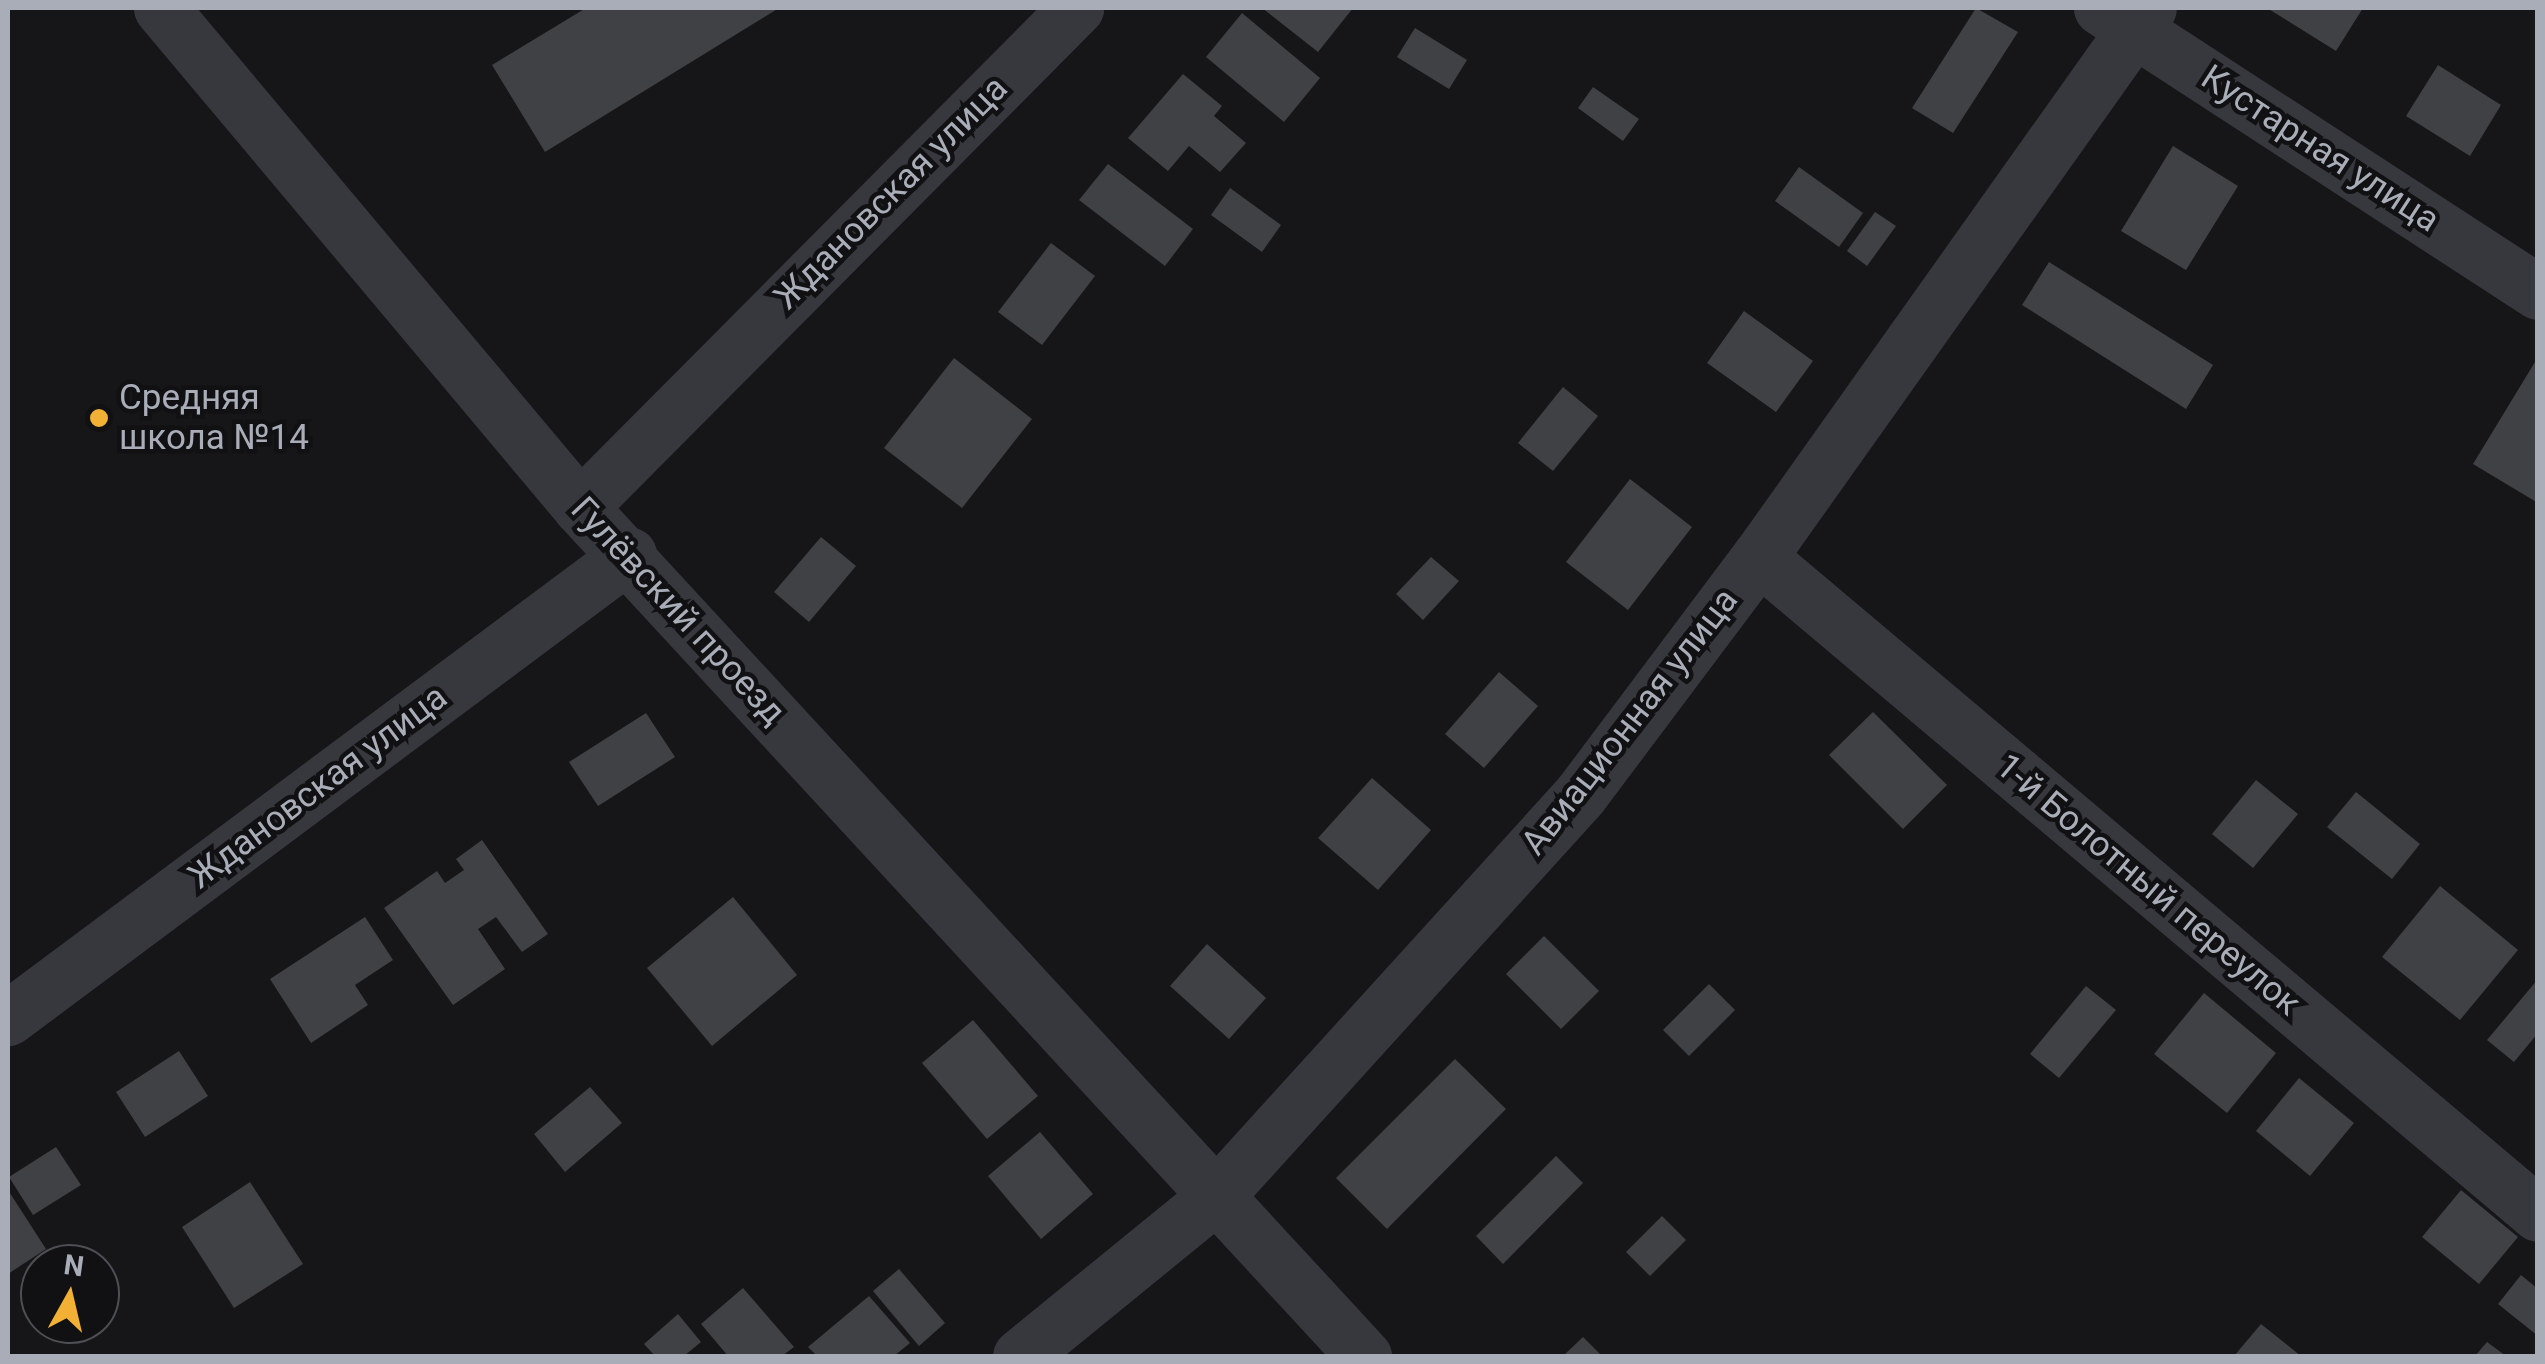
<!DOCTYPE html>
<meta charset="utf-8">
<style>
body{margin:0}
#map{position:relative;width:2545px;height:1364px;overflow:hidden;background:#161618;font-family:Roboto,sans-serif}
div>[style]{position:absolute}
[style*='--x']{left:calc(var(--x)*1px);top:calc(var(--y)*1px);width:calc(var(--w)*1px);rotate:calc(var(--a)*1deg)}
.building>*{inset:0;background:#404145}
.minor>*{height:55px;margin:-27.5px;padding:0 27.5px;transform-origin:27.5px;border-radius:27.5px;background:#37383d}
.dots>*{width:28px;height:28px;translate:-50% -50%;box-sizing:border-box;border:5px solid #111113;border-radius:50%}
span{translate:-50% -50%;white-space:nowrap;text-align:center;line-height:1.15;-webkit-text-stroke:9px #111113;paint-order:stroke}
.street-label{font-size:35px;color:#a8adb8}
.poi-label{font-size:35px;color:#a8adb8}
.left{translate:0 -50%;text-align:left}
.frame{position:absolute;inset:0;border:10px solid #a8adb8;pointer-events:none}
.north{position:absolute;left:20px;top:1244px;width:100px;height:100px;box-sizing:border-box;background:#111113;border:2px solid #4d4f55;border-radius:50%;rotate:8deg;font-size:28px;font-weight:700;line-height:40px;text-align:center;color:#a8adb8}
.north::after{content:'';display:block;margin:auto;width:35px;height:45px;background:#f2b134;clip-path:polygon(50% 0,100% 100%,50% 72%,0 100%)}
</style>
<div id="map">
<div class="building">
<i style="clip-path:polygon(586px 8px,779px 8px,545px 152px,492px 65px)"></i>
<i style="clip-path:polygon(1262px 8px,1353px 8px,1318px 52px)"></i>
<i style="clip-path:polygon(1976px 8px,2018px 32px,1953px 133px,1912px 108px)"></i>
<i style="clip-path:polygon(2267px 8px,2363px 8px,2336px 51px)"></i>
<i style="clip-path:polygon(1242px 13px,1320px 78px,1284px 122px,1206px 57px)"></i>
<i style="clip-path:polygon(1415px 28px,1467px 60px,1449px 89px,1397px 57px)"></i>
<i style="clip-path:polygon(2438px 65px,2501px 105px,2470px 156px,2406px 116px)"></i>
<i style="clip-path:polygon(1183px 74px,1222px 106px,1214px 116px,1246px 143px,1220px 172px,1189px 146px,1168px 171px,1128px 138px)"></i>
<i style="clip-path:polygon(1593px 87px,1639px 119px,1623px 141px,1578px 108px)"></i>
<i style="clip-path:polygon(2173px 146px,2238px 186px,2186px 270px,2121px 231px)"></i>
<i style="clip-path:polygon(1108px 164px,1193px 229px,1165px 266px,1079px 200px)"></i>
<i style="clip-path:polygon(1799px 167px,1863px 213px,1839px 247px,1775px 201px)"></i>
<i style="clip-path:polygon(1230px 188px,1281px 225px,1262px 252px,1211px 215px)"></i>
<i style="clip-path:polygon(1875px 212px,1896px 226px,1867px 266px,1847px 251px)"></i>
<i style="clip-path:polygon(1051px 243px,1095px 276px,1042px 345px,998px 312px)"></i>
<i style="clip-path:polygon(2049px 262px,2213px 365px,2186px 409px,2022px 305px)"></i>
<i style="clip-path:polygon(1744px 311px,1813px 361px,1776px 412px,1707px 363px)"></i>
<i style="clip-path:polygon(2538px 357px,2538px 503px,2473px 464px)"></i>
<i style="clip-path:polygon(954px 358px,1032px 419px,962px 508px,884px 448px)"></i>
<i style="clip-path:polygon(1563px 387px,1598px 416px,1553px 471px,1518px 443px)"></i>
<i style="clip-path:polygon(1630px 479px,1692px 527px,1628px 610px,1566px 562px)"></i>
<i style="clip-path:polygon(821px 537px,856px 566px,809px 622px,774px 592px)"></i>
<i style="clip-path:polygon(1431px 557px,1459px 581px,1423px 620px,1396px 594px)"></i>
<i style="clip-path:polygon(1499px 672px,1538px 706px,1484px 768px,1445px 734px)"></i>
<i style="clip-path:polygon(1873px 712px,1947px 785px,1903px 829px,1829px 755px)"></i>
<i style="clip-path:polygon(646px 713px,675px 757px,598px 806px,569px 762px)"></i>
<i style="clip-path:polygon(1372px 778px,1431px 830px,1378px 890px,1318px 838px)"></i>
<i style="clip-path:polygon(2256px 780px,2298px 814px,2253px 868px,2212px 834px)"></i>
<i style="clip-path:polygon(2356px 792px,2420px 844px,2392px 879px,2327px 827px)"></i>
<i style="clip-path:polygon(482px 840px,548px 934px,522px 952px,496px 917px,478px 929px,505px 969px,453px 1005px,384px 908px,437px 871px,445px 883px,464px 870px,456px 859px)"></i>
<i style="clip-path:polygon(2440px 886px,2518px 950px,2460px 1020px,2382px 957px)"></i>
<i style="clip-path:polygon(733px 897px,797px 975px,712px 1046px,647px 968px)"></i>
<i style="clip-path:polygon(365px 917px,393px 960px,355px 985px,368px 1005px,311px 1043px,270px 979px)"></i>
<i style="clip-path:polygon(1544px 936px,1599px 991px,1561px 1029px,1506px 974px)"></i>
<i style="clip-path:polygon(1207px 944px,1266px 998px,1229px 1039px,1170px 986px)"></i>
<i style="clip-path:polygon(2538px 979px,2538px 1033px,2514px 1062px,2487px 1040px)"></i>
<i style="clip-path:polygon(1709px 984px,1735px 1010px,1689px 1056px,1663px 1030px)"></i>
<i style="clip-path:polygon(2086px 986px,2116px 1010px,2059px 1078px,2030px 1054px)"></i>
<i style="clip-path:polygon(2204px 993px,2276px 1053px,2227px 1113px,2154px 1054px)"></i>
<i style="clip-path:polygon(973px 1020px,1038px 1096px,987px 1139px,922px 1063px)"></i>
<i style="clip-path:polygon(179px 1051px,208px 1096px,145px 1137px,116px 1092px)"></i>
<i style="clip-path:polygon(1455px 1059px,1506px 1109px,1387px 1229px,1336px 1178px)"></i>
<i style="clip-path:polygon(2299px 1078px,2354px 1123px,2310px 1176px,2256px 1131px)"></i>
<i style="clip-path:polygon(590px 1087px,622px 1123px,565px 1172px,534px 1134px)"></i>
<i style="clip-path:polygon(1040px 1132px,1093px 1194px,1041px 1239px,988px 1176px)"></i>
<i style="clip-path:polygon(56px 1147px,81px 1185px,33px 1215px,9px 1177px)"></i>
<i style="clip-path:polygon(1556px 1156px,1583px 1183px,1503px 1264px,1476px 1236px)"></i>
<i style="clip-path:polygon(250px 1182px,303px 1264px,234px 1308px,182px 1227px)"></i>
<i style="clip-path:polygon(8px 1190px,46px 1249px,8px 1274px)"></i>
<i style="clip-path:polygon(2461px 1190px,2518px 1237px,2479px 1284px,2422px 1237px)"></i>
<i style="clip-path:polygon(1662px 1216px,1686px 1240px,1650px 1276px,1626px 1252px)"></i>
<i style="clip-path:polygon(899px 1269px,945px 1323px,919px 1346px,873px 1291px)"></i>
<i style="clip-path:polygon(2521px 1275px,2538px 1289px,2538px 1336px,2498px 1304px)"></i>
<i style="clip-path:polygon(743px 1288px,794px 1347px,782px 1356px,728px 1356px,701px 1324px)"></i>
<i style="clip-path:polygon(869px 1296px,910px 1343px,894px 1356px,817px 1356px,808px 1347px)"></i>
<i style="clip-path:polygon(678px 1314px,701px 1342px,684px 1356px,655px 1356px,644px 1344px)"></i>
<i style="clip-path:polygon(2261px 1324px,2301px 1356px,2234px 1356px)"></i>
<i style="clip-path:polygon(1583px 1337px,1602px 1356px,1563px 1356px)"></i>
<i style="clip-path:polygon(2487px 1342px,2506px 1356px,2475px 1356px)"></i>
</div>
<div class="minor">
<i style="--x:161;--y:8;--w:652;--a:49.98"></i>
<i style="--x:580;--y:507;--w:1156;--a:47.28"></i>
<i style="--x:2101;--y:8;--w:521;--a:33.02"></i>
<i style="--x:580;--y:507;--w:704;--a:-45.17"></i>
<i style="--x:1759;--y:557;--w:1019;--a:40.14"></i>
<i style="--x:8;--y:1018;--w:775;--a:-36.71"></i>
<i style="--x:1020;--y:1356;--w:252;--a:-39.2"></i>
<i style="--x:1215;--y:1197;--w:543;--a:-47.76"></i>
<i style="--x:1580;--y:795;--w:298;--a:-53.1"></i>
<i style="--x:1759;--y:557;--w:673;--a:-54.61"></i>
</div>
<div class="dots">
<i style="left:99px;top:418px;background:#f2b134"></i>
</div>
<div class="street-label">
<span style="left:2320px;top:149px;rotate:33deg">Кустарная улица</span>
<span style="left:891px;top:193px;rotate:-45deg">Ждановская улица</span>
<span style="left:678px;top:611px;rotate:47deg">Гулёвский проезд</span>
<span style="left:1630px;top:722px;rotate:-52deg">Авиационная улица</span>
<span style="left:318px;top:787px;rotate:-37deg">Ждановская улица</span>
<span style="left:2148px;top:885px;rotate:40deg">1-й Болотный переулок</span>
</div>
<div class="poi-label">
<span class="left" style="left:119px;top:418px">Средняя<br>школа №14</span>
</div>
<div class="frame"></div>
<div class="north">N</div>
</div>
